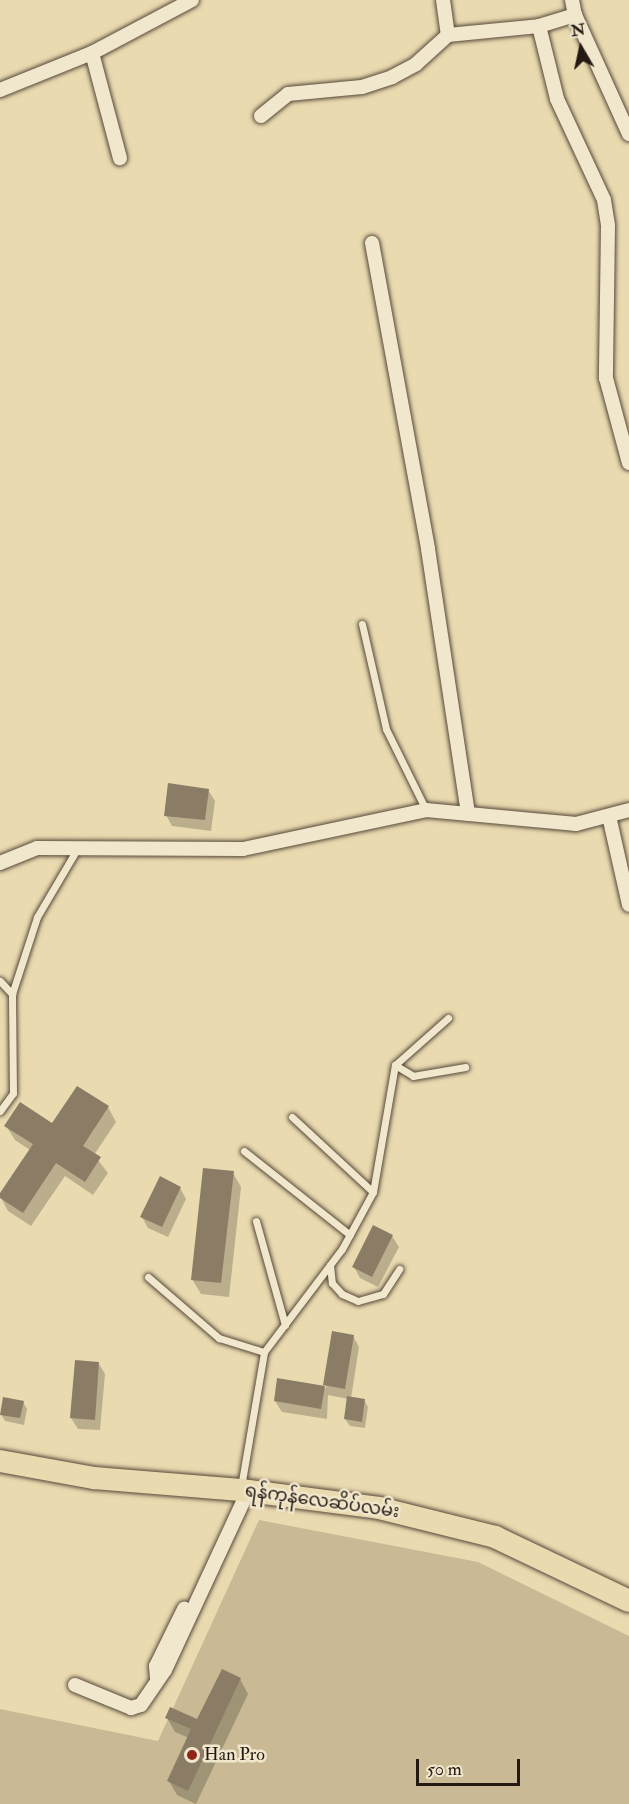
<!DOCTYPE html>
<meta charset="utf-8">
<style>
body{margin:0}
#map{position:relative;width:629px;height:1804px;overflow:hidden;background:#eadab0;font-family:"IM FELL Double Pica","Noto Sans Myanmar",serif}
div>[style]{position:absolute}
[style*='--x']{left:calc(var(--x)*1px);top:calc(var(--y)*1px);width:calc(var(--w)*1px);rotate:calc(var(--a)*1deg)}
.green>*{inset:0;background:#c9b995}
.shadow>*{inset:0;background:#0003}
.building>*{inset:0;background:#8b7d65}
.roads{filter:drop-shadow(0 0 2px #56493a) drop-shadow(0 0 2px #56493a)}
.lane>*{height:7px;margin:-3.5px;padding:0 3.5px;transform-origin:3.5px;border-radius:3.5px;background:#f1e7cc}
.street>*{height:14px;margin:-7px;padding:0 7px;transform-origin:7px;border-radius:7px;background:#f1e7cc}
.primary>*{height:22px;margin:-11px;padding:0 11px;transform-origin:11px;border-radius:11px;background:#eadab0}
.dots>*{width:16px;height:16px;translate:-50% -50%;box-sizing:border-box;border:3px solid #f1e7cc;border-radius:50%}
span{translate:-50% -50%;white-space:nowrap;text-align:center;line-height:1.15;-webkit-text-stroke:5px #f1e7cc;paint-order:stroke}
.street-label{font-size:18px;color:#251913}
.poi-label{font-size:18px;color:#251913}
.left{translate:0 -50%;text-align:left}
.north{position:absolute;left:551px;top:18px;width:60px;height:60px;-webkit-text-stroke:4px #f1e7cc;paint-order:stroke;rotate:351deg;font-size:16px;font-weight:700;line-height:24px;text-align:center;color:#251913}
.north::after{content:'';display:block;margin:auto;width:21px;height:27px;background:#251913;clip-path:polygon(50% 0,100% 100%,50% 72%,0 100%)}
.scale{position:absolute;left:416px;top:1759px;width:104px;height:27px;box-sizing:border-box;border:3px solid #251913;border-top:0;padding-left:8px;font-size:18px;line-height:21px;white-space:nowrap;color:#251913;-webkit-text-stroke:4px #f1e7cc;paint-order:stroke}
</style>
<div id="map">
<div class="green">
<i style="clip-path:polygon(259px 1520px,478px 1562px,629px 1636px,629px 1804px,0 1804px,0 1709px,158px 1741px)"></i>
</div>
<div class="shadow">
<i style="clip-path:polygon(208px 790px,215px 801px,211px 831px,172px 826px,166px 815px)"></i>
<i style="clip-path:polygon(108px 1107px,116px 1122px,94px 1155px,108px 1173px,93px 1195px,65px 1176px,31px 1226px,8px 1211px,0 1196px,30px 1150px,15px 1140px,6px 1126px,53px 1125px)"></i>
<i style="clip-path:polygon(233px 1173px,241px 1187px,229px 1297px,201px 1294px,192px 1279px)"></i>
<i style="clip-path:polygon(180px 1188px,186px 1199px,168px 1237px,148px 1228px,142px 1217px)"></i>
<i style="clip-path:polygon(392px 1236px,399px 1247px,378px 1287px,360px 1278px,354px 1267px)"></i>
<i style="clip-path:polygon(353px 1336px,359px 1347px,351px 1398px,364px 1400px,368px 1407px,365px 1428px,350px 1426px,345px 1419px,348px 1399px,328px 1395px,327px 1419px,282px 1412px,275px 1401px,278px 1380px,327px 1388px,325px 1385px)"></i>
<i style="clip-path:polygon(99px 1364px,105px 1374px,100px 1430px,78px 1429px,71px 1418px)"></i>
<i style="clip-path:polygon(23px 1402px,27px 1409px,24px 1425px,5px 1421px,1px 1414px)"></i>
<i style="clip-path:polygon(240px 1679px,248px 1694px,196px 1804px,177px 1795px,169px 1781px,189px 1738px,175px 1732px,167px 1718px,197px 1721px)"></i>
</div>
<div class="building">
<i style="clip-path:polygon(168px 783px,209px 789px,205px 820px,164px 816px)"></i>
<i style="clip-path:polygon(77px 1086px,109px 1106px,83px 1146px,101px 1157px,85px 1182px,56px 1163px,23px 1213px,0 1198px,0 1193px,33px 1144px,4px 1126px,20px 1102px,52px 1123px)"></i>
<i style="clip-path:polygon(203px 1168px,234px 1171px,221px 1283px,191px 1280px)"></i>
<i style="clip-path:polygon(160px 1176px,181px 1187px,162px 1227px,140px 1217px)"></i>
<i style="clip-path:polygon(373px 1225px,393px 1235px,372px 1277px,352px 1267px)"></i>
<i style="clip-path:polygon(332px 1331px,354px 1335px,345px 1389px,323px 1385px)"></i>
<i style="clip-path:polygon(75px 1360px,99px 1362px,95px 1420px,70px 1418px)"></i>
<i style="clip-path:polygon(277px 1378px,325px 1386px,321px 1409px,274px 1401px)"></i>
<i style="clip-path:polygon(347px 1396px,365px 1399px,362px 1422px,344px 1419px)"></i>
<i style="clip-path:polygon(3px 1397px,24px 1401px,20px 1418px,0 1415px)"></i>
<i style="clip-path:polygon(222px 1669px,241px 1678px,188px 1791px,167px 1781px,191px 1729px,165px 1718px,170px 1707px,197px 1719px)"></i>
</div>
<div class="roads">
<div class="lane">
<i style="--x:362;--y:624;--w:108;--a:77.1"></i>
<i style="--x:386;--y:729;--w:90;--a:63.7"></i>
<i style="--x:0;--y:981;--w:18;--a:47"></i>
<i style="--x:395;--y:1065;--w:21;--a:31"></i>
<i style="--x:413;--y:1076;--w:53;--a:-9.8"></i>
<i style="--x:0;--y:1111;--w:22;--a:-54"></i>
<i style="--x:13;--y:1093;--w:99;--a:-90.6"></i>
<i style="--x:12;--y:994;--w:81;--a:-72"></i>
<i style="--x:37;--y:917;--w:79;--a:-59.5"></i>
<i style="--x:292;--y:1117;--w:110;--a:42.8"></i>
<i style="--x:244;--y:1151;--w:135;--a:38.4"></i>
<i style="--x:256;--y:1221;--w:108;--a:74.4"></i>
<i style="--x:330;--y:1265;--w:18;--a:84"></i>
<i style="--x:332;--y:1283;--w:15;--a:48"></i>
<i style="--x:342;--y:1294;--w:17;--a:24"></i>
<i style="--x:358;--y:1301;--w:26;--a:-16"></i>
<i style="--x:383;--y:1294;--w:30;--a:-57"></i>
<i style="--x:148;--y:1277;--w:94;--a:40.7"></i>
<i style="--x:219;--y:1338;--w:47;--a:17.3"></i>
<i style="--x:241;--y:1487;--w:137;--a:-80.3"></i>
<i style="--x:264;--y:1352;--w:129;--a:-52.9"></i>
<i style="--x:342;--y:1249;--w:65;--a:-61.5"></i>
<i style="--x:373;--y:1192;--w:129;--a:-80.2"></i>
<i style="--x:395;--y:1065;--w:71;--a:-41.6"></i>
</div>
<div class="street">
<i style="--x:443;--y:0;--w:35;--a:82"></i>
<i style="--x:448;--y:35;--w:91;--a:-5.6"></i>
<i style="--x:539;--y:26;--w:38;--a:-17"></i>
<i style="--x:572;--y:0;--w:15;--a:79"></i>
<i style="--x:575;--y:15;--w:131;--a:65.6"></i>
<i style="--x:539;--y:26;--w:75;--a:76.1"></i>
<i style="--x:557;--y:99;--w:111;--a:65"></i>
<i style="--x:604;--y:200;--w:26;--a:81"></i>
<i style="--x:608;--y:226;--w:152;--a:90.8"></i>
<i style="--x:606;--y:378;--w:88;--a:74.9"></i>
<i style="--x:92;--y:53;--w:109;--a:75.1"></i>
<i style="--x:0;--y:90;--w:99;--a:-21.9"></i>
<i style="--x:92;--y:53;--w:113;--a:-27.9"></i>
<i style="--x:261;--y:116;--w:35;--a:-39"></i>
<i style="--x:288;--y:94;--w:74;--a:-5.4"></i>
<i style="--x:362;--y:87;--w:32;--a:-18"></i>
<i style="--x:392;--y:77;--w:27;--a:-28"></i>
<i style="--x:416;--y:64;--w:43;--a:-42.2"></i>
<i style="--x:372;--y:243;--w:311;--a:79.6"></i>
<i style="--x:428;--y:549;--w:268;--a:81.4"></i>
<i style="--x:609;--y:816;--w:91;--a:77.3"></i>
<i style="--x:0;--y:863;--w:40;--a:-22"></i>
<i style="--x:37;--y:848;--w:206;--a:0.3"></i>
<i style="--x:243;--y:849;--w:187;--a:-12"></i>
<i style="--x:426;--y:810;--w:151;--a:5.3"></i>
<i style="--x:576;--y:824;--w:55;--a:-14.8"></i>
<i style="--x:157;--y:1678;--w:12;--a:-95"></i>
<i style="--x:156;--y:1666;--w:64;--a:-63.8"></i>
<i style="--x:75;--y:1685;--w:61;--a:22.3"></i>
<i style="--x:131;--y:1708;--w:10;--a:-17"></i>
<i style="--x:141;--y:1705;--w:42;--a:-55.6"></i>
<i style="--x:165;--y:1670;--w:197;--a:-65.1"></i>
</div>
<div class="primary">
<i style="--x:0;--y:1461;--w:96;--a:10.3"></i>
<i style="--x:94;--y:1478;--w:147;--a:4.7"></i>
<i style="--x:241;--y:1490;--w:139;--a:7.4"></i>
<i style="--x:379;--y:1508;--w:120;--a:14"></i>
<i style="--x:495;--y:1537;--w:148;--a:25.5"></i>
</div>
</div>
<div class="dots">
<i style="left:192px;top:1755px;background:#8f2418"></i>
</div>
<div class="street-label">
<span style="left:322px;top:1502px;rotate:8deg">ရန်ကုန်လေဆိပ်လမ်း</span>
</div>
<div class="poi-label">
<span class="left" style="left:204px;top:1755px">Han Pro</span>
</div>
<div class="north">N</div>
<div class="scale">50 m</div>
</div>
